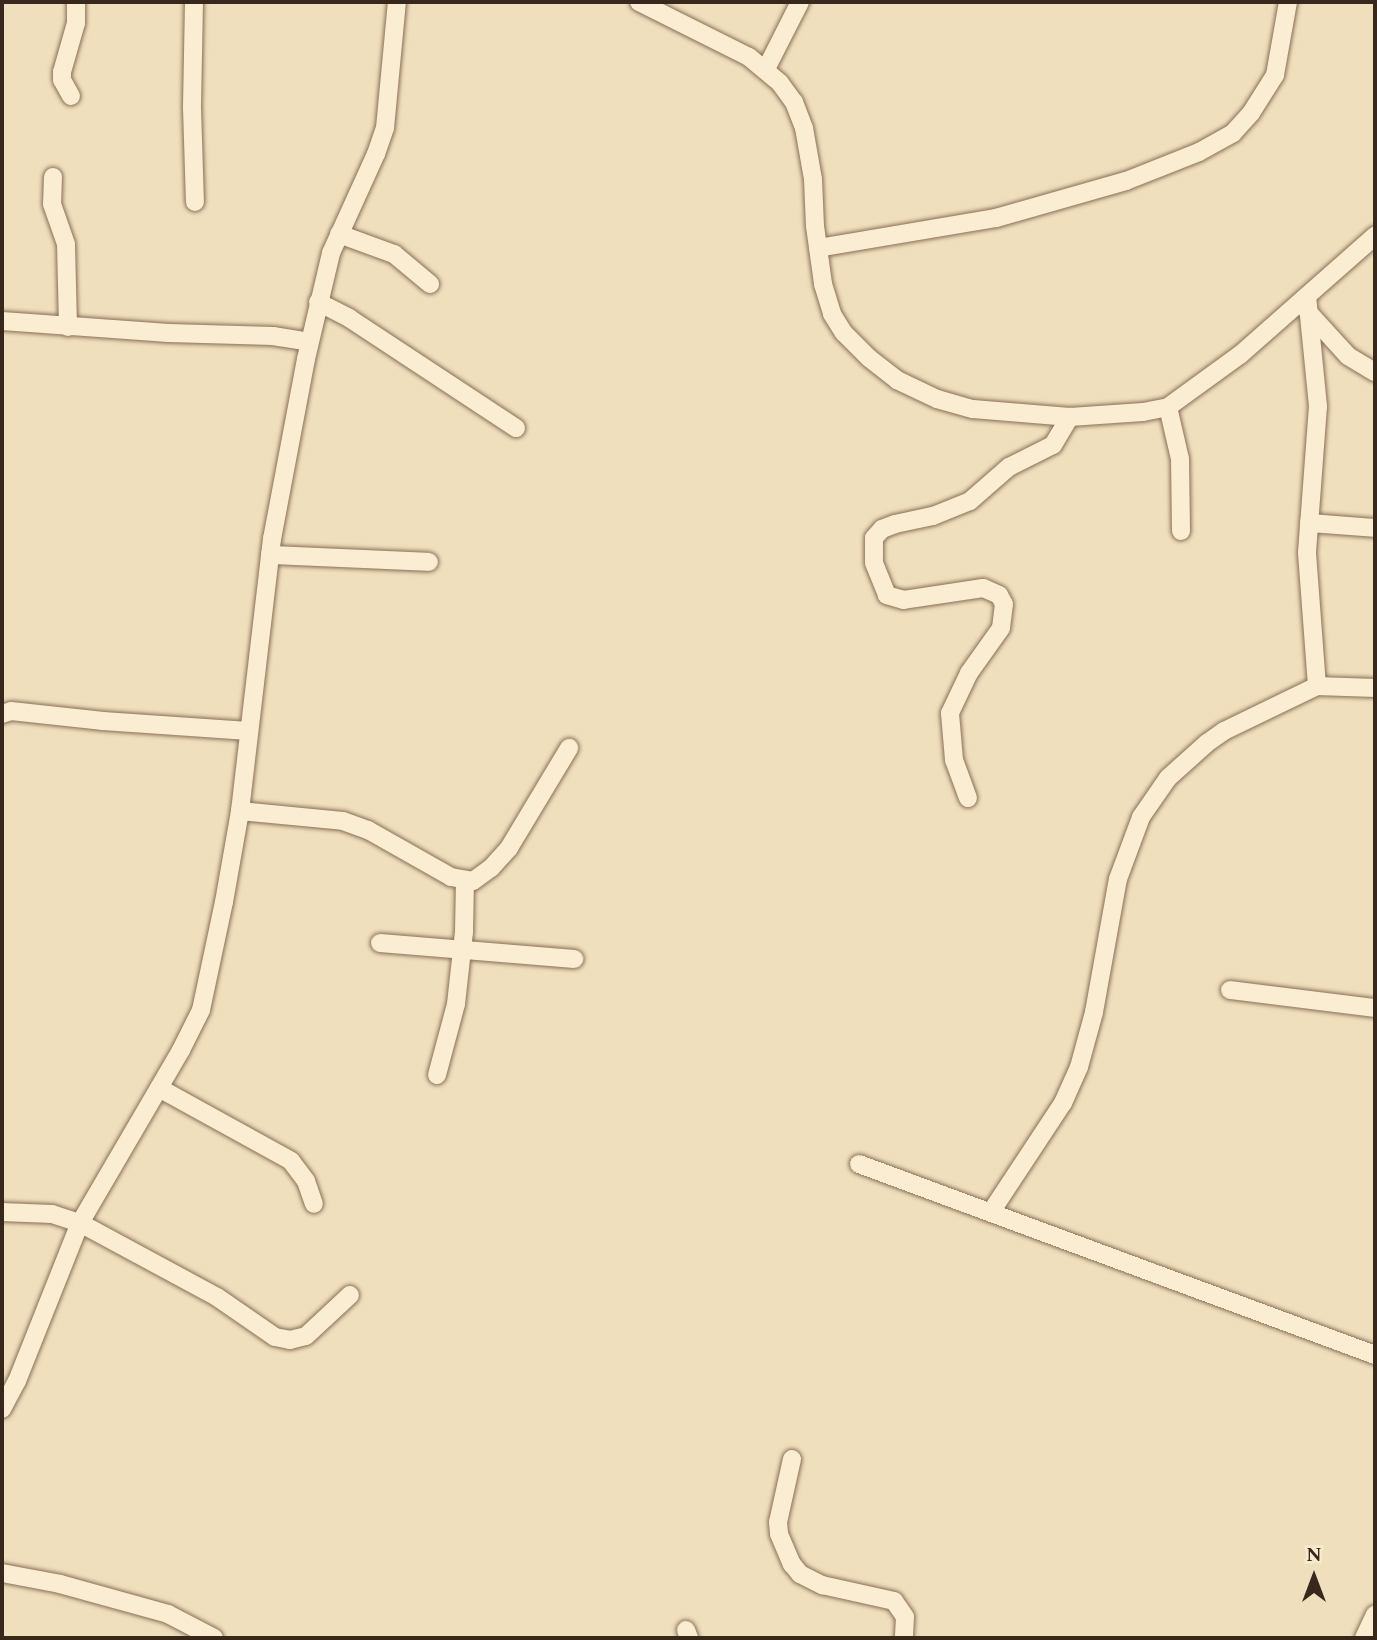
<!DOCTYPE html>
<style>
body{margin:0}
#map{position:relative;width:1377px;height:1640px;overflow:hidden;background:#f0dfbd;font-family:Spectral,serif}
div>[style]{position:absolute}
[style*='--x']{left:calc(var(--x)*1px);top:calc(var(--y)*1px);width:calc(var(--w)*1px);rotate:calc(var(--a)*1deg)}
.roads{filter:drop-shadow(0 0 2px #886f56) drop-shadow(0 0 2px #886f56)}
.minor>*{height:18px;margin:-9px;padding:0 9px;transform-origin:9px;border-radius:9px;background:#faedd1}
span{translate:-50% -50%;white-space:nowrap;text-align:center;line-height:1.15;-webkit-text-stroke:7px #f7eacd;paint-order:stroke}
.frame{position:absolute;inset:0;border:4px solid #37281b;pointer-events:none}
.north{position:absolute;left:1279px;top:1542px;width:70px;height:70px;-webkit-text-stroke:5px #f7eacd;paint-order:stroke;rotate:0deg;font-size:19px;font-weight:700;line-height:28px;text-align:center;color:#37281b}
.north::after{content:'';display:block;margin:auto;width:24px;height:32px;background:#37281b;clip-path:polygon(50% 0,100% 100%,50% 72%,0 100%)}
</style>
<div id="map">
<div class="roads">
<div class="minor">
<i style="--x:194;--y:2;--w:106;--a:91.1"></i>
<i style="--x:192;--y:108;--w:94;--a:88.2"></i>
<i style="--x:639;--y:2;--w:123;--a:26.6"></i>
<i style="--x:749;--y:57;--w:40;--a:40"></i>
<i style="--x:780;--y:83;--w:24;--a:54"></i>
<i style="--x:794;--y:102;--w:28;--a:69"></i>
<i style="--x:804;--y:128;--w:52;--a:80"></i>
<i style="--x:813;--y:179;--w:47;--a:87.6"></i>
<i style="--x:815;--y:226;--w:59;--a:82.1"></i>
<i style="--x:823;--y:284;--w:31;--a:73"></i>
<i style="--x:832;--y:314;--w:22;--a:58"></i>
<i style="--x:844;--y:333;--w:35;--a:45"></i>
<i style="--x:869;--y:358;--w:36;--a:38"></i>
<i style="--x:897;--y:380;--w:44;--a:25.4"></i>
<i style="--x:937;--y:399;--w:37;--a:16"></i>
<i style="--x:973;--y:409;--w:97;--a:4.7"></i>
<i style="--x:1070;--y:417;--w:73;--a:-3.9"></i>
<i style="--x:1143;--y:412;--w:25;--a:-11"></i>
<i style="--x:1168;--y:407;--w:90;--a:-36"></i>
<i style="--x:1241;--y:354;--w:179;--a:-41.4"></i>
<i style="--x:766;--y:69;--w:75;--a:-63.1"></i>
<i style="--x:71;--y:96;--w:18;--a:-119"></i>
<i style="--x:62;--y:80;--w:8;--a:-90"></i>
<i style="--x:62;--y:72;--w:51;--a:-74.1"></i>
<i style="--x:76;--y:23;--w:21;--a:-90"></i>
<i style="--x:53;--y:177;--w:27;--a:92"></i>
<i style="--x:52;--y:204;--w:42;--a:70.7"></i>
<i style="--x:66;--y:244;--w:83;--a:88.6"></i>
<i style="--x:339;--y:234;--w:59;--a:20"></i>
<i style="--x:394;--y:254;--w:47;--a:39.8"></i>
<i style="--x:818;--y:248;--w:181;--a:-9.6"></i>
<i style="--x:996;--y:218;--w:135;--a:-15.9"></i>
<i style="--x:1126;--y:181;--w:79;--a:-21.7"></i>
<i style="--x:1199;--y:152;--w:39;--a:-29"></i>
<i style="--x:1233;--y:133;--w:27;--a:-48"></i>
<i style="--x:1251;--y:113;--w:45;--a:-57.7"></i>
<i style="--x:1275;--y:75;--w:74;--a:-79.9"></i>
<i style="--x:1307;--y:296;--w:111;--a:84.3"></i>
<i style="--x:1318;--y:406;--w:147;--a:94.3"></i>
<i style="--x:1307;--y:553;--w:133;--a:85.7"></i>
<i style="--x:1317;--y:686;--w:58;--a:2"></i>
<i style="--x:318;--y:302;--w:35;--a:27"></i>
<i style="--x:349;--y:318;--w:200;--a:33.4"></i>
<i style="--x:1308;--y:312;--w:59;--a:47.7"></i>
<i style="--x:1348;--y:356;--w:31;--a:31"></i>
<i style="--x:2;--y:321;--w:167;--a:4.1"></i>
<i style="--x:169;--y:333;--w:104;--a:1.7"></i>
<i style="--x:273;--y:336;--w:37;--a:9"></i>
<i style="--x:1168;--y:407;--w:53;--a:77"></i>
<i style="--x:1180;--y:459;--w:72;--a:89.2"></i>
<i style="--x:1309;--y:523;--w:66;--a:4.3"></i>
<i style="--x:270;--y:555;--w:159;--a:2.5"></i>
<i style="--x:2;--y:714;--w:9;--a:-18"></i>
<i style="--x:11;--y:711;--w:93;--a:6.2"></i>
<i style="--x:103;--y:721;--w:146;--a:3.9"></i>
<i style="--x:968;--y:798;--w:40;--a:-110.2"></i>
<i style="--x:954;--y:760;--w:47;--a:-94.9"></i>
<i style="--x:950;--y:713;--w:44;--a:-64.6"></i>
<i style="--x:969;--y:673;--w:55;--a:-54.6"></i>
<i style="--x:1001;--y:628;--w:24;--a:-83"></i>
<i style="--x:1004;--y:604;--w:10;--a:-119"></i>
<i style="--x:999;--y:595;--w:17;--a:-156"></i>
<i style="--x:983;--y:588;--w:80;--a:171.4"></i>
<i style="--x:904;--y:600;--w:18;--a:-164"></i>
<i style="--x:887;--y:595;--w:35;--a:-112"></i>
<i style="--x:874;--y:562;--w:24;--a:-90"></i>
<i style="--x:874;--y:538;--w:12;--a:-48"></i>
<i style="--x:882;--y:529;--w:14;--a:-21"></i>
<i style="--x:895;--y:524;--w:39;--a:-12"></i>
<i style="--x:933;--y:516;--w:40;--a:-22"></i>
<i style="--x:970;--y:501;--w:52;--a:-41.1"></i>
<i style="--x:1009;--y:467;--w:49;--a:-26.6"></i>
<i style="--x:1053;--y:445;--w:33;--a:-59"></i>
<i style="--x:240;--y:811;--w:103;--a:5.5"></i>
<i style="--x:343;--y:821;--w:27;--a:20"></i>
<i style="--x:368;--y:830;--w:95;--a:29.5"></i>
<i style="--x:451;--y:877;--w:22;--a:10"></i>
<i style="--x:473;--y:881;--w:22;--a:-36"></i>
<i style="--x:491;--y:868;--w:27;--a:-48"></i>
<i style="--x:509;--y:848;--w:117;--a:-59"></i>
<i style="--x:380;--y:943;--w:195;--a:4.7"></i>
<i style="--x:1230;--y:990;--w:146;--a:7.1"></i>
<i style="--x:437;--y:1075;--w:73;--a:-75"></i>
<i style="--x:456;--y:1004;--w:72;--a:-83.7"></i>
<i style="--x:464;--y:932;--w:50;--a:-88.9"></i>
<i style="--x:159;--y:1088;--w:151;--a:28.9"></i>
<i style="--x:291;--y:1161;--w:25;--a:53"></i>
<i style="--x:306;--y:1181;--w:24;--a:71"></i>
<i style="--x:859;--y:1164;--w:550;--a:20.31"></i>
<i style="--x:2;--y:1212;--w:50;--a:2.3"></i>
<i style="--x:52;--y:1214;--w:29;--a:18"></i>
<i style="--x:80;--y:1223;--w:156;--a:28.4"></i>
<i style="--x:217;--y:1297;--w:70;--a:34.6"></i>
<i style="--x:275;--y:1337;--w:15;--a:11"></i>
<i style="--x:290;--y:1340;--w:16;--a:-14"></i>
<i style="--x:306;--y:1336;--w:60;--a:-43"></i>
<i style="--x:991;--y:1212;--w:131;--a:-56.6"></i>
<i style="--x:1063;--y:1103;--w:39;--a:-66"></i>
<i style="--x:1079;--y:1067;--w:57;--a:-74.7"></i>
<i style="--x:1094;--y:1012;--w:135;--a:-79.8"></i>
<i style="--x:1118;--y:879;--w:66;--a:-69.6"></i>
<i style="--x:1141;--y:817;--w:47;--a:-55.3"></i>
<i style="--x:1168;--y:778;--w:52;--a:-41.9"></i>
<i style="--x:1207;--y:743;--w:21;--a:-35"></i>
<i style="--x:1224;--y:731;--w:103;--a:-25.8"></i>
<i style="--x:2;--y:1409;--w:32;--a:-62"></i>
<i style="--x:17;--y:1381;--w:170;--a:-68.3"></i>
<i style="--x:80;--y:1223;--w:200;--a:-59.7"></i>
<i style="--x:181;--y:1050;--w:45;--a:-63.4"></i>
<i style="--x:201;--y:1010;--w:110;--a:-78"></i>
<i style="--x:224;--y:902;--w:92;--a:-80"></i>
<i style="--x:240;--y:811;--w:274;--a:-83.3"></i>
<i style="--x:272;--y:539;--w:183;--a:-79.3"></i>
<i style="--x:306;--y:359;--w:109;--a:-76.7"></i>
<i style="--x:331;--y:253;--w:109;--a:-65.6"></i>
<i style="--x:376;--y:154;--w:28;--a:-71"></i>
<i style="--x:385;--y:128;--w:127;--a:-84.6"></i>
<i style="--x:792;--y:1459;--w:65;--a:102.5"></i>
<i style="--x:778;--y:1522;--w:12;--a:85"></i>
<i style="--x:779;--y:1534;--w:33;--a:67"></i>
<i style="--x:792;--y:1564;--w:13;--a:51"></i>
<i style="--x:800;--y:1574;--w:25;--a:27"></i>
<i style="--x:822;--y:1585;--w:74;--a:12.5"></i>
<i style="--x:894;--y:1601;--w:19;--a:55"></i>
<i style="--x:905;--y:1617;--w:21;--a:93"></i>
<i style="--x:2;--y:1573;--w:59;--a:10.7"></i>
<i style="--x:60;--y:1584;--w:112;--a:15.5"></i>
<i style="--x:168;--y:1614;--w:52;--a:27.6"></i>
<i style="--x:686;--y:1630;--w:9;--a:69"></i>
<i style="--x:1364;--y:1638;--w:26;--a:-65"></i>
</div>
</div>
<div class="frame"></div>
<div class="north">N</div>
</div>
